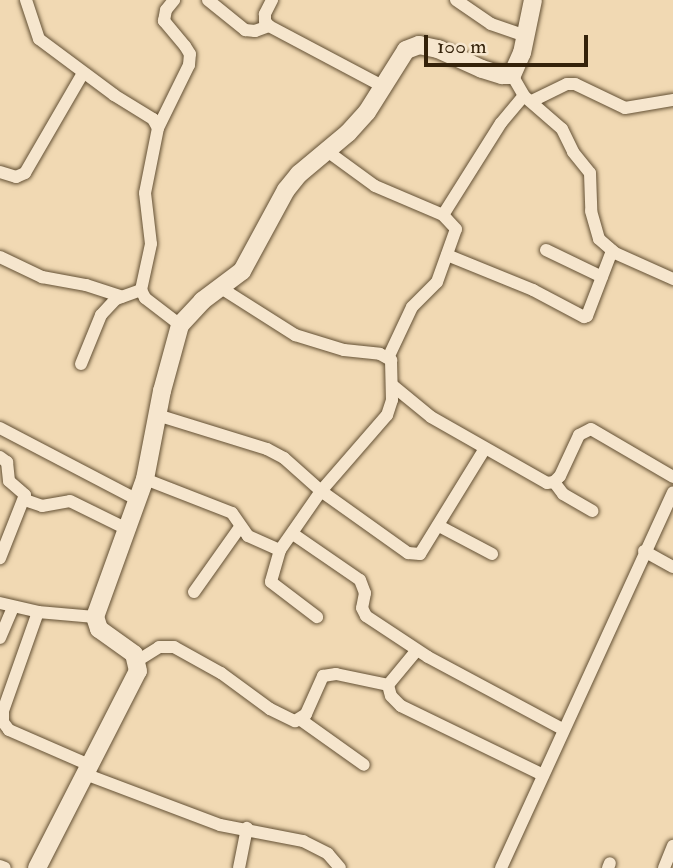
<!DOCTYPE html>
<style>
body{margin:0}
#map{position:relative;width:673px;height:868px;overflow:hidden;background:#f1d9b3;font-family:"IM FELL Double Pica",serif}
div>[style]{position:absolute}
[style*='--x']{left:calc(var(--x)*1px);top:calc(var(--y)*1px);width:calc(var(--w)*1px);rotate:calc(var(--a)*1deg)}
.roads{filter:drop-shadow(0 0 2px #635034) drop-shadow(0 0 2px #635034)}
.street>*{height:12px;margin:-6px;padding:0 6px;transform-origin:6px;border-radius:6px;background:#f6e6ce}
.secondary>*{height:18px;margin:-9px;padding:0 9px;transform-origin:9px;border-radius:9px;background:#f6e6ce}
span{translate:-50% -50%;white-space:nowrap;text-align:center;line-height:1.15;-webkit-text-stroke:7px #f6e6ce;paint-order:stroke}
.scale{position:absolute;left:424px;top:35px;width:164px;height:32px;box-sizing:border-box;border:4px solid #34220a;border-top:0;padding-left:9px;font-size:21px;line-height:24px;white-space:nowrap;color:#34220a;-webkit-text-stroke:5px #f6e6ce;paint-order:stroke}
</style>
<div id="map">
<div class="roads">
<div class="street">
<i style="--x:26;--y:0;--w:41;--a:71.6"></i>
<i style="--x:39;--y:39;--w:94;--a:36.7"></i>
<i style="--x:114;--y:95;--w:46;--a:31.6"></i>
<i style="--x:153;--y:119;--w:10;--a:61"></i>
<i style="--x:158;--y:128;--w:66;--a:101.3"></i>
<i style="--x:145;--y:193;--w:51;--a:83.3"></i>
<i style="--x:151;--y:244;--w:47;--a:102.3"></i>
<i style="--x:141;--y:290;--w:9;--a:63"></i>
<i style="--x:145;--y:298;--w:44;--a:37.6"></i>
<i style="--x:208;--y:0;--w:48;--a:39"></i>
<i style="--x:245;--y:30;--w:10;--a:6"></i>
<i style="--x:255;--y:31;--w:15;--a:-20"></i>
<i style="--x:272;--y:0;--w:16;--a:117"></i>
<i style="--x:265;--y:14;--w:7;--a:90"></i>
<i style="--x:265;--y:21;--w:6;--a:51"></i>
<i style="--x:269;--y:26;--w:130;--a:27.9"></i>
<i style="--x:456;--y:0;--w:42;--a:34.4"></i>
<i style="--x:491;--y:24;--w:36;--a:19"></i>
<i style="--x:512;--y:75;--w:24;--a:60"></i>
<i style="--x:524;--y:96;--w:50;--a:41"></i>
<i style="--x:562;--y:129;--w:25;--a:64"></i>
<i style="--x:573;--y:152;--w:27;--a:51"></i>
<i style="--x:590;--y:173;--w:38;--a:88"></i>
<i style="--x:591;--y:211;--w:29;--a:74"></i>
<i style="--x:599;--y:239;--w:21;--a:41"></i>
<i style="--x:615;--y:253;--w:64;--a:24.1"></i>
<i style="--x:532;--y:101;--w:39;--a:-26"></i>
<i style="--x:567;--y:84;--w:8;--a:0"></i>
<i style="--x:575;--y:84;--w:55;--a:25.6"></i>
<i style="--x:625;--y:108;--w:49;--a:-9.5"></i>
<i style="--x:158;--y:128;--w:70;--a:-63.8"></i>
<i style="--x:189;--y:65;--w:11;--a:-85"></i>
<i style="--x:190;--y:54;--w:9;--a:-122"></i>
<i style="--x:185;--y:46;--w:33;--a:-130"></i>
<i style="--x:164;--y:21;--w:11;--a:-80"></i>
<i style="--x:166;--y:10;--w:13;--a:-51"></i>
<i style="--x:327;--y:151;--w:59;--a:36.1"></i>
<i style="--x:375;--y:186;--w:74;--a:23.1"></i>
<i style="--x:443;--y:215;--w:109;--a:-57.8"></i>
<i style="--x:501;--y:123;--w:35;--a:-50"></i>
<i style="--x:0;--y:172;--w:17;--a:17"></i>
<i style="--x:16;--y:177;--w:10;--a:-24"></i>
<i style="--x:25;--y:173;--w:116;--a:-59.9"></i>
<i style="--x:546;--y:250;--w:62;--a:25.7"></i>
<i style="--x:447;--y:255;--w:93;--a:22.1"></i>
<i style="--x:533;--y:290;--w:58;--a:27.9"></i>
<i style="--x:584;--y:317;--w:3;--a:-18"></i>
<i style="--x:587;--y:316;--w:70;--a:-69"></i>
<i style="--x:0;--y:257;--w:47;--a:25.5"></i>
<i style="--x:42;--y:277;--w:45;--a:10.3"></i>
<i style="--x:86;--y:285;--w:38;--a:18"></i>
<i style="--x:221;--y:288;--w:88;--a:32.4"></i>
<i style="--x:295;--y:335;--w:51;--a:17"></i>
<i style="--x:344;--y:350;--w:36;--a:6"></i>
<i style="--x:380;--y:354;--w:13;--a:29"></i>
<i style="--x:391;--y:360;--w:40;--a:88.6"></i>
<i style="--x:392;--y:400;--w:16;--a:108"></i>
<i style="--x:387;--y:415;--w:101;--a:131"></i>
<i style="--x:321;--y:491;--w:107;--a:35.5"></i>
<i style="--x:408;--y:553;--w:12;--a:5"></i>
<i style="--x:420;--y:554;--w:122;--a:-58.4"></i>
<i style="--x:388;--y:358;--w:56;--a:-64.8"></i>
<i style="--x:412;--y:307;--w:35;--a:-45"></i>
<i style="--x:437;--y:282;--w:56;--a:-70.3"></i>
<i style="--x:456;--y:229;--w:19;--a:-133"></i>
<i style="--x:81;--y:364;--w:53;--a:-67.8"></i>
<i style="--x:101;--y:315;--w:22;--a:-47"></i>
<i style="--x:116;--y:299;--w:27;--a:-20"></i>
<i style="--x:392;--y:385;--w:50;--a:39.4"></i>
<i style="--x:431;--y:417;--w:133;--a:29.6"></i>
<i style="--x:547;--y:483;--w:7;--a:-8"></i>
<i style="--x:554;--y:482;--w:8;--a:-45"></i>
<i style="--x:560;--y:476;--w:45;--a:-65.1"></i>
<i style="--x:579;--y:435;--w:13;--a:-27"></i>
<i style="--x:591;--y:429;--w:95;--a:30.3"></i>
<i style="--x:0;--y:428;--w:156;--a:27.6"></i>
<i style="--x:0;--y:457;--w:9;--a:36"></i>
<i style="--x:7;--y:462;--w:19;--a:84"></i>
<i style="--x:9;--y:481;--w:21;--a:41"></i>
<i style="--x:25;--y:495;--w:68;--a:111.6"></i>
<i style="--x:145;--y:479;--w:93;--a:21.3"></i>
<i style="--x:232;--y:513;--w:28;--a:55"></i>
<i style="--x:248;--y:536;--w:35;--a:24"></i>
<i style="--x:280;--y:550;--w:72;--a:-55.2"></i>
<i style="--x:321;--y:491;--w:50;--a:-138.3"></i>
<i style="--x:284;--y:458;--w:19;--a:-152"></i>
<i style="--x:267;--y:449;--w:115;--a:-162.8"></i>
<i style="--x:554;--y:482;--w:15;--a:53"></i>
<i style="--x:563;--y:494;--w:34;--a:30"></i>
<i style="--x:25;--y:500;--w:18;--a:19"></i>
<i style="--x:42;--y:506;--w:28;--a:-10"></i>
<i style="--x:70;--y:501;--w:64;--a:26.2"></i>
<i style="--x:439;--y:526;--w:60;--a:27.8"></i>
<i style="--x:293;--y:534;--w:81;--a:34.5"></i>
<i style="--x:360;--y:580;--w:14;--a:69"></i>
<i style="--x:365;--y:593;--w:15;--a:101"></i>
<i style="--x:362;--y:608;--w:9;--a:63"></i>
<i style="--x:366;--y:616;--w:74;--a:33.5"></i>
<i style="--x:428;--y:657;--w:152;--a:28.2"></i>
<i style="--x:280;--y:550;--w:33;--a:106"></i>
<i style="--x:271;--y:582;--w:58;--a:37.3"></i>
<i style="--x:644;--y:551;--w:33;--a:29"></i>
<i style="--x:194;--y:592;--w:80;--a:-54.7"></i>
<i style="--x:0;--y:603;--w:39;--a:13"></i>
<i style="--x:38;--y:612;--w:57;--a:5"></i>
<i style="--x:38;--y:612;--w:105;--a:109.5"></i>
<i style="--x:3;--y:711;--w:11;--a:90"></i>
<i style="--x:3;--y:722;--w:10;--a:53"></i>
<i style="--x:9;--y:730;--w:87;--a:23.6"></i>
<i style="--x:0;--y:638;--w:33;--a:-67"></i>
<i style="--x:137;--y:661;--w:26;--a:-32"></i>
<i style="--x:159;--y:647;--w:15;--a:0"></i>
<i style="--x:174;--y:647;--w:54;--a:29"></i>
<i style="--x:221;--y:673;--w:61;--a:36.3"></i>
<i style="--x:270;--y:709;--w:28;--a:26"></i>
<i style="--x:295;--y:721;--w:13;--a:-32"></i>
<i style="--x:306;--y:714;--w:42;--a:-65.9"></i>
<i style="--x:323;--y:676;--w:13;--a:-9"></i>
<i style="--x:336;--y:674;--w:53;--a:11.9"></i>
<i style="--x:388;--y:685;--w:45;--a:-50.4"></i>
<i style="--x:388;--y:685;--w:11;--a:75"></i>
<i style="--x:391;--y:696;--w:14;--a:45"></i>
<i style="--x:401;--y:706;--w:158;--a:25.9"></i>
<i style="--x:301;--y:720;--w:77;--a:35.5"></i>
<i style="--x:85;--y:774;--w:144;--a:20.7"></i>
<i style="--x:220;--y:825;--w:85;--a:10.9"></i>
<i style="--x:303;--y:841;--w:28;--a:27"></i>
<i style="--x:328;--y:854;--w:18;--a:49"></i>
<i style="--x:0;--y:866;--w:5;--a:22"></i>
<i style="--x:239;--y:868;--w:41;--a:-78.7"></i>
<i style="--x:501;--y:868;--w:413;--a:-65.4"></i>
<i style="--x:608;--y:868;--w:5;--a:-68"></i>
<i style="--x:664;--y:868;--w:24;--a:-68"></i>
</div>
<div class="secondary">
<i style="--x:37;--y:868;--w:221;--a:-62.9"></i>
<i style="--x:138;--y:671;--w:17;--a:-103"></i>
<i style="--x:134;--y:654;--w:43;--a:-144.5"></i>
<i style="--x:99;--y:629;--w:13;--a:-108"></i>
<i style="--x:95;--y:617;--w:147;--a:-70.1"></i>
<i style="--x:145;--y:479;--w:90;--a:-79.1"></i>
<i style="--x:162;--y:391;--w:68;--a:-74.7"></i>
<i style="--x:180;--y:325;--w:33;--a:-47"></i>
<i style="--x:202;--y:301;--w:50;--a:-36.9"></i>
<i style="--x:242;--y:271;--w:92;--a:-61.5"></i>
<i style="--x:286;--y:190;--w:21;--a:-51"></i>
<i style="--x:299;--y:174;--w:64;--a:-39.9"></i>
<i style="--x:348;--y:133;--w:28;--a:-48"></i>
<i style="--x:367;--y:112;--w:73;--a:-57.8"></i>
<i style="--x:406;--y:50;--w:14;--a:-21"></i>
<i style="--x:419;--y:45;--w:19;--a:12"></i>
<i style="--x:438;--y:49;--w:48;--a:24.4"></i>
<i style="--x:482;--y:69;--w:21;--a:17"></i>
<i style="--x:502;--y:75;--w:10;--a:0"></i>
<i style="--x:512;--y:75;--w:24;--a:-66"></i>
<i style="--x:522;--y:53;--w:54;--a:-78.3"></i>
</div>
</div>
<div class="scale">100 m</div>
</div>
